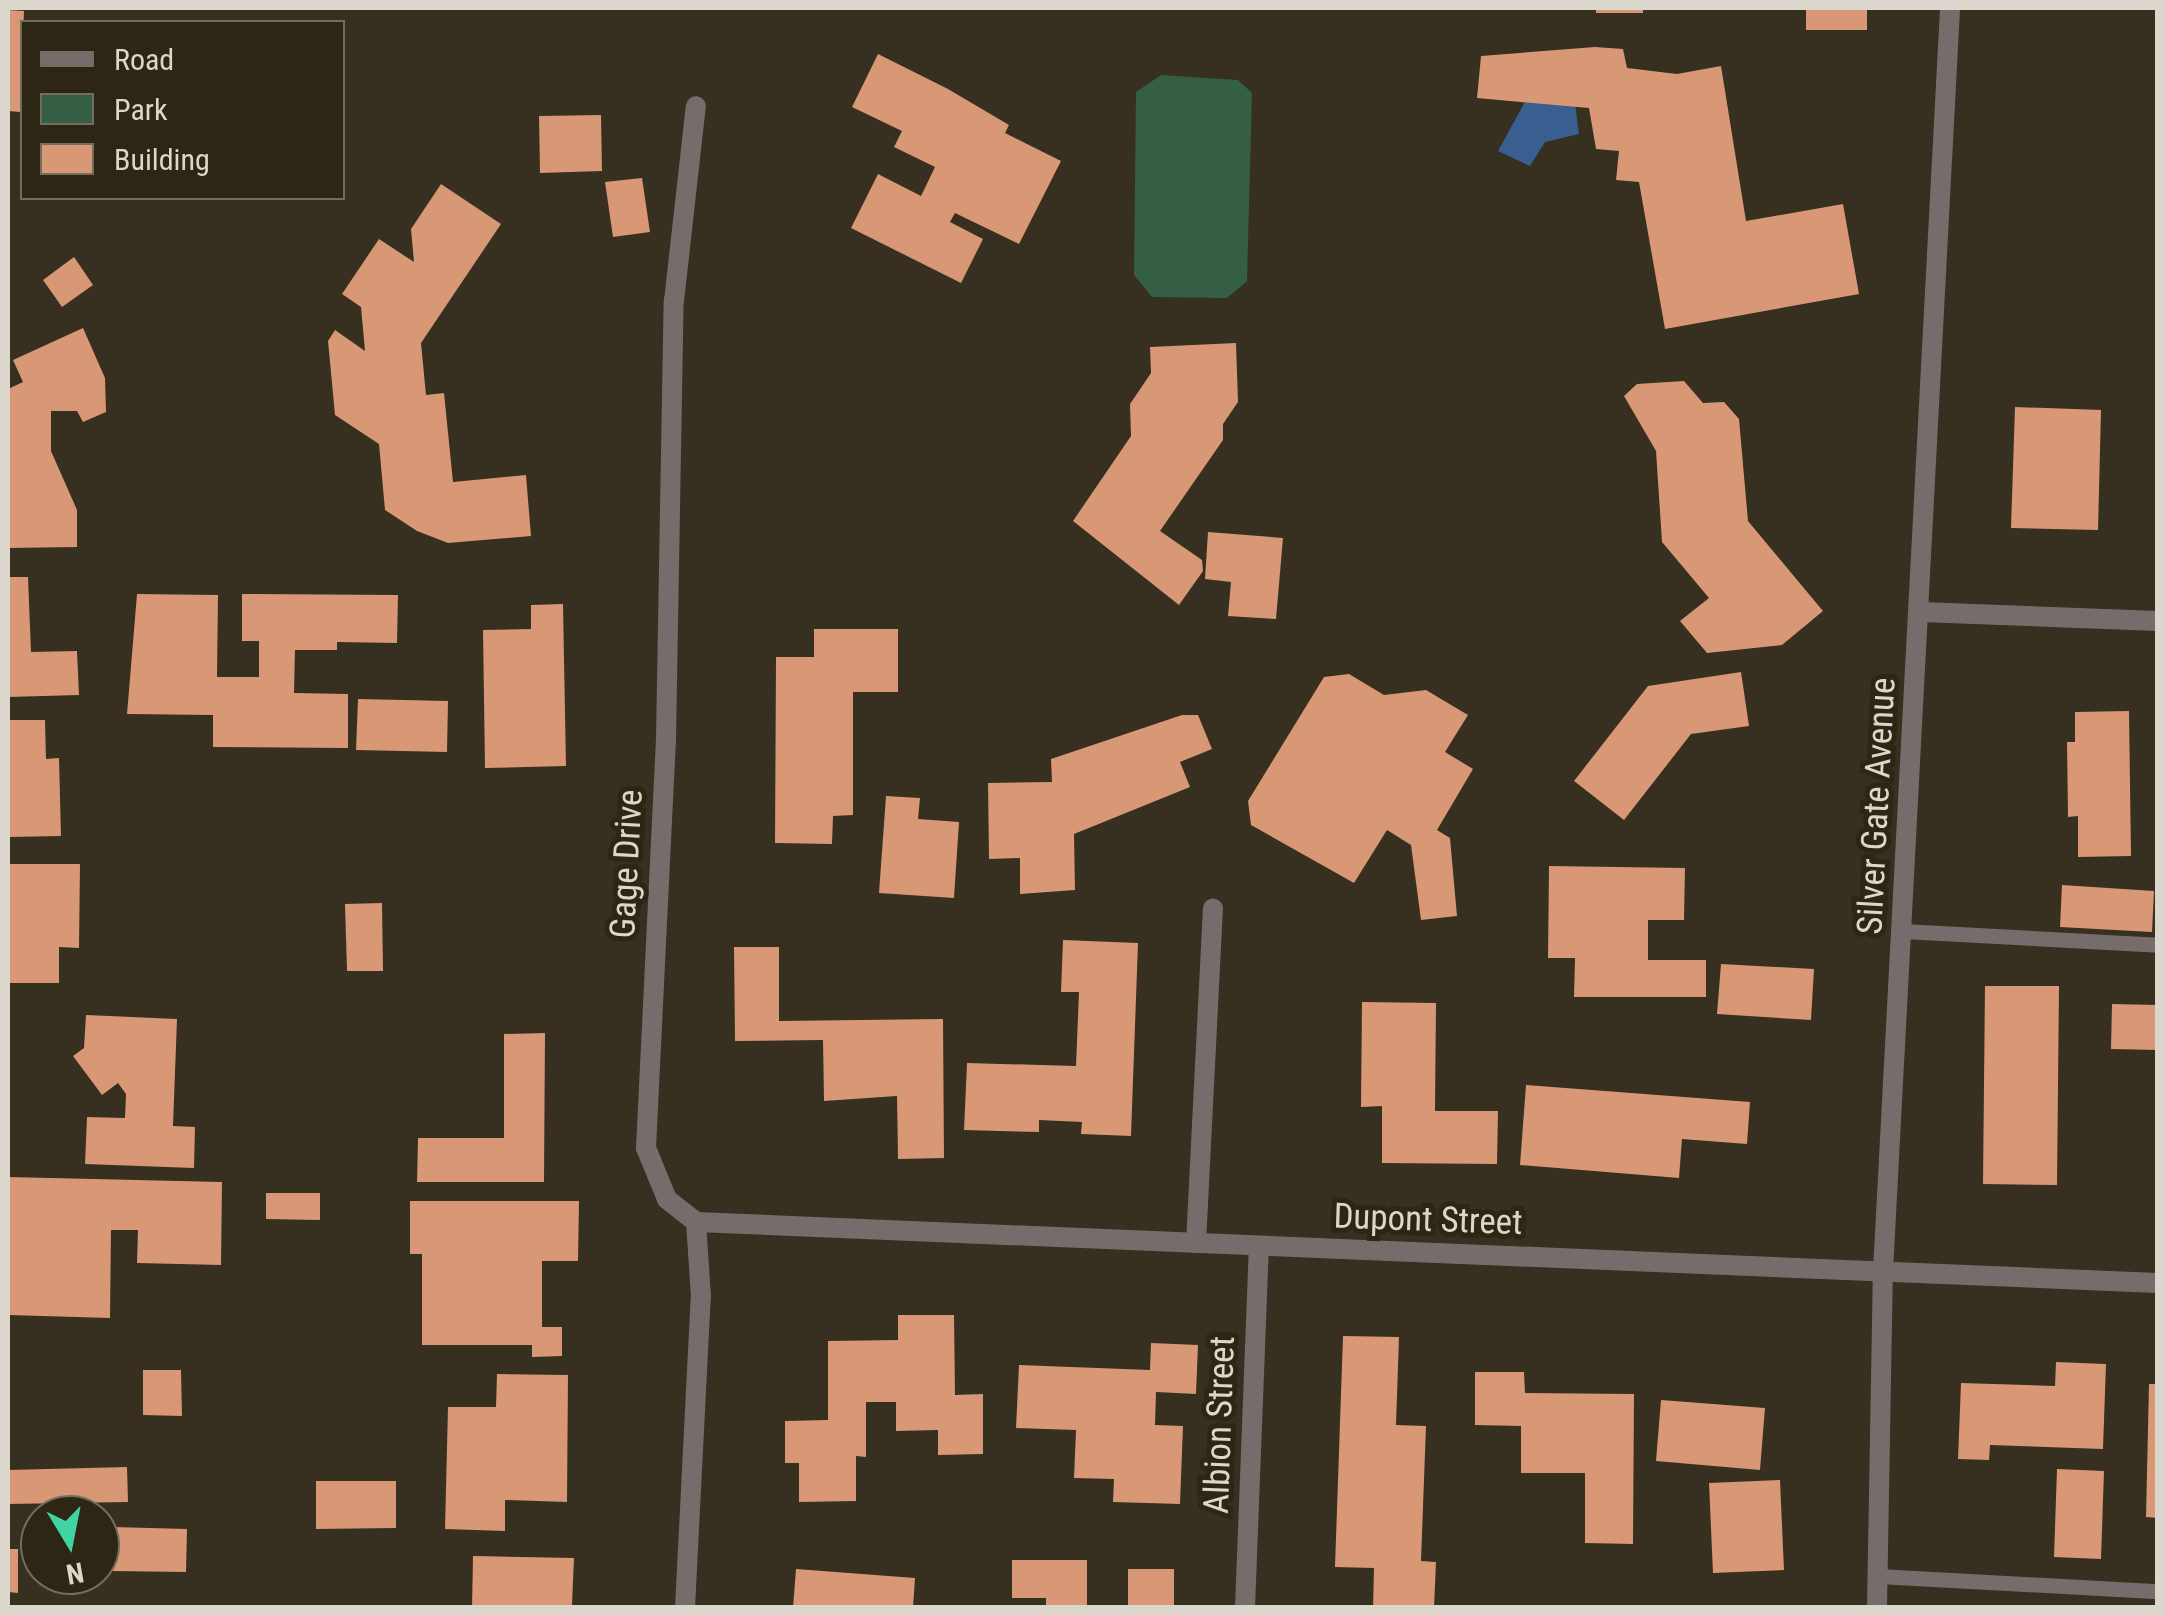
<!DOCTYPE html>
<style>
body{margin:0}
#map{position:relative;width:2165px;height:1615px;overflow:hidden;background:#372f1f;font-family:"Roboto Condensed",sans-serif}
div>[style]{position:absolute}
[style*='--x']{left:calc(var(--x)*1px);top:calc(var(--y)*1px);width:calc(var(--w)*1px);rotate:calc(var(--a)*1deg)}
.green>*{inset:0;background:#355f44}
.water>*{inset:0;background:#395e90}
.building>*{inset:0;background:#d89775}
.service>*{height:15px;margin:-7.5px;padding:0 7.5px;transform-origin:7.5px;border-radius:7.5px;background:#776c6c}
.minor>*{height:20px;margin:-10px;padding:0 10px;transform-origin:10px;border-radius:10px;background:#776c6c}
span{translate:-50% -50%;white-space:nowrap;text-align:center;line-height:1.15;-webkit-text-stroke:10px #2d2615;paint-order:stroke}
.street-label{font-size:35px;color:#dcd7cd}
.frame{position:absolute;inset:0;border:10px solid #dcd7cd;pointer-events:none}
.legend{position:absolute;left:20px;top:20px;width:325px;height:180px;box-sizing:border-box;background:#2d2615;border:2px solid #736d5f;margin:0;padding:12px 18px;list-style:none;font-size:30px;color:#dcd7cd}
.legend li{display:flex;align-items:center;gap:20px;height:50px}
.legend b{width:50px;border:2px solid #736d5f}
.north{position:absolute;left:20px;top:1495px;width:100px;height:100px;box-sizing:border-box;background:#2d2615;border:2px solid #736d5f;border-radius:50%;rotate:170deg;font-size:28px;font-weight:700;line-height:40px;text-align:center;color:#dcd7cd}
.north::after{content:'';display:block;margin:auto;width:35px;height:45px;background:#40d4a2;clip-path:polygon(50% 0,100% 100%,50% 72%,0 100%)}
</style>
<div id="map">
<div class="green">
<i style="clip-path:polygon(1161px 75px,1238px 80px,1252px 93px,1247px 281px,1227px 298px,1152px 297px,1134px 275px,1136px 92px)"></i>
</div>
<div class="water">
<i style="clip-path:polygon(1526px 100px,1575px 103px,1579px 134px,1545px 142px,1530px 166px,1498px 151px)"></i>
</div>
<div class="building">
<i style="clip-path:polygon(1596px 8px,1643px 8px,1643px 13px,1596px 13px)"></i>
<i style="clip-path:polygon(1806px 8px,1867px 8px,1867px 30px,1806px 30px)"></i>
<i style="clip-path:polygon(8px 10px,24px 11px,20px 112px,8px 111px)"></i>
<i style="clip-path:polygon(1595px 47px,1623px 49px,1627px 68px,1677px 74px,1721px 66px,1746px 221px,1843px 204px,1859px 294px,1665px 329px,1639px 182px,1616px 180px,1619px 151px,1596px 149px,1589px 108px,1477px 98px,1481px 56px)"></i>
<i style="clip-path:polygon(878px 54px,948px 89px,1009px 125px,1005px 133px,1061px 161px,1019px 244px,955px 213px,950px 222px,983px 239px,961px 283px,851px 228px,878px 174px,921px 196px,935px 167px,894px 147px,902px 131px,852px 107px)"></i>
<i style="clip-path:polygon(601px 115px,602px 171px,540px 173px,539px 116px)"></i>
<i style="clip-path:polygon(642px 178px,650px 232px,613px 237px,605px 182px)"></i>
<i style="clip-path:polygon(441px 184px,501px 224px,421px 343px,426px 395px,444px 393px,453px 482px,526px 475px,531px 536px,448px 543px,417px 531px,385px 510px,379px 444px,335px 415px,328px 341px,335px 330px,365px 351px,361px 307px,342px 294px,379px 239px,414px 262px,411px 229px)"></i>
<i style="clip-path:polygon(74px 257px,93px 285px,62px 307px,43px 280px)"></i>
<i style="clip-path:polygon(83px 328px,105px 378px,106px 412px,83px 422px,77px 411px,51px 411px,51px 451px,77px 510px,77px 547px,8px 548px,8px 389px,23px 382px,13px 360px)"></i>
<i style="clip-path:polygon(1236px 343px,1238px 402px,1223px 424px,1223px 440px,1160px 531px,1202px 560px,1203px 571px,1179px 605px,1073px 521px,1131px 436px,1130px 404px,1151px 373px,1150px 347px)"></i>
<i style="clip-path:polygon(1684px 381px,1703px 403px,1724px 402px,1739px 419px,1748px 521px,1823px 611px,1782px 645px,1707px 653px,1680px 621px,1709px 598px,1662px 542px,1656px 451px,1624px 396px,1637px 384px)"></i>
<i style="clip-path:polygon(2015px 407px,2101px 410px,2098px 530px,2011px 528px)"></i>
<i style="clip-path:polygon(1208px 532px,1283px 538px,1276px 619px,1228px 616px,1231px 582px,1205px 579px)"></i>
<i style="clip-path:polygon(8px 577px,28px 577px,31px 652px,77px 651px,79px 695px,8px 697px)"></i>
<i style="clip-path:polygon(137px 594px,218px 595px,217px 677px,259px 677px,259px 641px,242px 641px,242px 594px,398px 595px,397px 643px,337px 642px,337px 650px,295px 650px,294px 693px,348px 694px,348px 748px,213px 747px,213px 715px,127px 714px)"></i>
<i style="clip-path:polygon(563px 604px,566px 766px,485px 768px,483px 630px,531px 629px,531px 605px)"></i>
<i style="clip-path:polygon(814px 629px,898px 629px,898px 692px,853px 692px,853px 815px,833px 816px,832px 844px,775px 843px,776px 657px,814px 657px)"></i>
<i style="clip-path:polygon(1741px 672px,1749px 726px,1691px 734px,1624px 820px,1574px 781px,1648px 686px)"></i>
<i style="clip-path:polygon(1349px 674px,1384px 695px,1426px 690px,1468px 715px,1445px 752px,1473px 769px,1437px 830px,1450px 838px,1457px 916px,1421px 920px,1411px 845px,1387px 830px,1354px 883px,1251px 825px,1248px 801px,1324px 677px)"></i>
<i style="clip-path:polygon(358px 699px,448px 701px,447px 752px,356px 750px)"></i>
<i style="clip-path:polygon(2129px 711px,2131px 856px,2078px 857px,2078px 816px,2068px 817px,2067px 742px,2075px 742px,2075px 712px)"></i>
<i style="clip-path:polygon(1182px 715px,1198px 715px,1212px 749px,1180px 762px,1190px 787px,1074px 834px,1075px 890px,1020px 894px,1020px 858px,989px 859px,988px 783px,1052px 782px,1051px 759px)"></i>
<i style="clip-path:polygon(8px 720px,45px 720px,46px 759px,59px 758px,61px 836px,8px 837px)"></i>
<i style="clip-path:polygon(886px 796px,920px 798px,918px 819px,959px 822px,954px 898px,879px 893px)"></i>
<i style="clip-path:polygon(8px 864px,80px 864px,79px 948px,59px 947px,59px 983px,8px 983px)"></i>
<i style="clip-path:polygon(1549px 866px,1685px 868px,1684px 920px,1648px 920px,1648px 960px,1706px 960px,1706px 997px,1574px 997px,1575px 958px,1548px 958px)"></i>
<i style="clip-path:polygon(2062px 885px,2154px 891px,2152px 932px,2060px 927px)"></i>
<i style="clip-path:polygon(382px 903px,383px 971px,347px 971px,345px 904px)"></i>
<i style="clip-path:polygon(1063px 940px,1138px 943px,1131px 1136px,1081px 1134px,1082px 1122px,1039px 1120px,1039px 1132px,964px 1130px,967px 1063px,1076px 1066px,1079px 992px,1061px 992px)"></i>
<i style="clip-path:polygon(734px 947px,779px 947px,779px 1021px,943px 1019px,944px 1158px,898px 1159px,897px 1096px,824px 1101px,823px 1040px,735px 1041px)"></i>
<i style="clip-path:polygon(1721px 964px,1814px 969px,1811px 1020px,1717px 1014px)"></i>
<i style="clip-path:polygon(1985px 986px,2059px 986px,2057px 1185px,1983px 1184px)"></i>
<i style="clip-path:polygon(1362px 1002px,1436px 1003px,1435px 1111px,1498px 1111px,1497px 1164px,1382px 1163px,1382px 1106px,1361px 1107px)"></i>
<i style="clip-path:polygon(2112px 1004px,2158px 1005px,2158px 1050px,2111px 1049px)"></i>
<i style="clip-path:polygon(86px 1015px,177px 1019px,173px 1126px,195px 1127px,194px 1168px,85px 1164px,87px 1117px,125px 1118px,126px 1094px,118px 1083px,102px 1095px,73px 1056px,84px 1048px)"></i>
<i style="clip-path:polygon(545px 1033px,544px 1182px,417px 1182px,418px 1138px,504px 1138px,504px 1034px)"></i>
<i style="clip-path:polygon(1526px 1085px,1750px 1102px,1747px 1144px,1682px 1139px,1679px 1178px,1520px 1165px)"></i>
<i style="clip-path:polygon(8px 1177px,222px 1182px,221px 1265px,137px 1263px,138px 1230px,111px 1230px,110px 1318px,8px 1315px)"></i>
<i style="clip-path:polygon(266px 1193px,320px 1193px,320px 1220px,266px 1219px)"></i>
<i style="clip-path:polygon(410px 1201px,579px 1201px,578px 1261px,542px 1261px,542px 1327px,562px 1327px,562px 1356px,532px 1357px,532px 1345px,422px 1345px,422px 1254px,410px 1254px)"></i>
<i style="clip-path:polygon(898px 1315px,954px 1315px,955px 1395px,983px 1394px,983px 1454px,938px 1455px,938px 1430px,896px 1431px,896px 1402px,866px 1402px,866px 1457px,856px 1456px,856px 1501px,799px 1502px,799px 1463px,785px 1463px,785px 1421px,828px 1420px,828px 1341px,898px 1340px)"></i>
<i style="clip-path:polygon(1343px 1336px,1399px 1337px,1396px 1425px,1426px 1426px,1421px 1561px,1436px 1562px,1434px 1608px,1373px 1608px,1374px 1568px,1335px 1567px)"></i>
<i style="clip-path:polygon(1151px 1343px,1198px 1345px,1196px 1394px,1156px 1392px,1155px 1425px,1183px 1426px,1180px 1504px,1113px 1502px,1114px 1479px,1074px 1478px,1076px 1430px,1016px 1428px,1019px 1365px,1150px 1370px)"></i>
<i style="clip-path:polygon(2056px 1362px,2106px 1364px,2103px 1449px,1990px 1445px,1989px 1460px,1958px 1459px,1961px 1383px,2055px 1386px)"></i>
<i style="clip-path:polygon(143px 1370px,181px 1370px,182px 1416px,143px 1415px)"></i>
<i style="clip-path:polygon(1475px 1372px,1524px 1372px,1525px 1393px,1634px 1394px,1633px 1544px,1585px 1543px,1585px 1473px,1521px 1473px,1521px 1426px,1475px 1425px)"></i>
<i style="clip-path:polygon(497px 1374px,568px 1375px,567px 1502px,505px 1500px,505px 1531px,445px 1529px,448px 1407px,496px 1407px)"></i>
<i style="clip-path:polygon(2149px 1384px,2158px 1384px,2158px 1518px,2146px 1517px)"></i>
<i style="clip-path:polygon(1661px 1400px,1765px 1408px,1760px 1470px,1656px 1461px)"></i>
<i style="clip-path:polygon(127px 1467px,128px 1502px,8px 1504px,8px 1470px)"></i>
<i style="clip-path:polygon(2057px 1469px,2104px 1471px,2101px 1559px,2054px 1557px)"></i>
<i style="clip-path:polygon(1780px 1480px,1784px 1570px,1713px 1573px,1709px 1483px)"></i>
<i style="clip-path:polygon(316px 1481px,396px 1481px,396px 1528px,316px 1529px)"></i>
<i style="clip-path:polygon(112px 1527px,187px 1529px,186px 1572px,111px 1571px)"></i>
<i style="clip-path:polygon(8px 1549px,18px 1549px,18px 1593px,8px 1592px)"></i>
<i style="clip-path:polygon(473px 1556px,574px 1558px,572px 1605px,472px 1608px)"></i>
<i style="clip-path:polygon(1012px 1560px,1087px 1560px,1087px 1608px,1046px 1608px,1046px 1598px,1012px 1598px)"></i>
<i style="clip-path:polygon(796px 1569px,915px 1578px,913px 1608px,793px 1608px)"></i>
<i style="clip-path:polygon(1128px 1569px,1174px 1569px,1174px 1608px,1128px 1608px)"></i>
</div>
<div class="service">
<i style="--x:1903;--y:931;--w:255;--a:3.1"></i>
<i style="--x:1878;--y:1576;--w:280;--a:3.1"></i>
</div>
<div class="minor">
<i style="--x:1921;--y:612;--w:237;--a:2.2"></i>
<i style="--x:696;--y:1222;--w:1463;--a:2.39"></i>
<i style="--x:1196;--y:1243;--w:335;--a:-87.1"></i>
<i style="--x:685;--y:1608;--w:311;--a:-87.1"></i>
<i style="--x:701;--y:1297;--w:75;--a:-93.8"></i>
<i style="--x:696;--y:1222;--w:37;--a:-142"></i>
<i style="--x:667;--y:1199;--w:55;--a:-112.4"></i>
<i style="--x:646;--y:1148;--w:409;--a:-87.2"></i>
<i style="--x:666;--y:739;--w:438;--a:-89"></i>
<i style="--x:674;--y:301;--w:196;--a:-83.6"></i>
<i style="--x:1245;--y:1608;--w:362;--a:-87.8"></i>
<i style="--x:1877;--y:1608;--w:337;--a:-89"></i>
<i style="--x:1883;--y:1271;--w:1265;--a:-86.96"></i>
</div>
<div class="street-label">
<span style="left:1877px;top:806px;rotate:-87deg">Silver Gate Avenue</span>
<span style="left:627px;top:864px;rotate:-87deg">Gage Drive</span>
<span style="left:1428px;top:1220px;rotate:2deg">Dupont Street</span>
<span style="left:1220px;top:1425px;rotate:-88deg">Albion Street</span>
</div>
<div class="frame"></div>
<ul class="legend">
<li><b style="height:12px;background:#776c6c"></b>Road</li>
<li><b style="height:28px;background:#355f44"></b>Park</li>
<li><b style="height:28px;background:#d89775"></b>Building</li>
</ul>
<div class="north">N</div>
</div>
